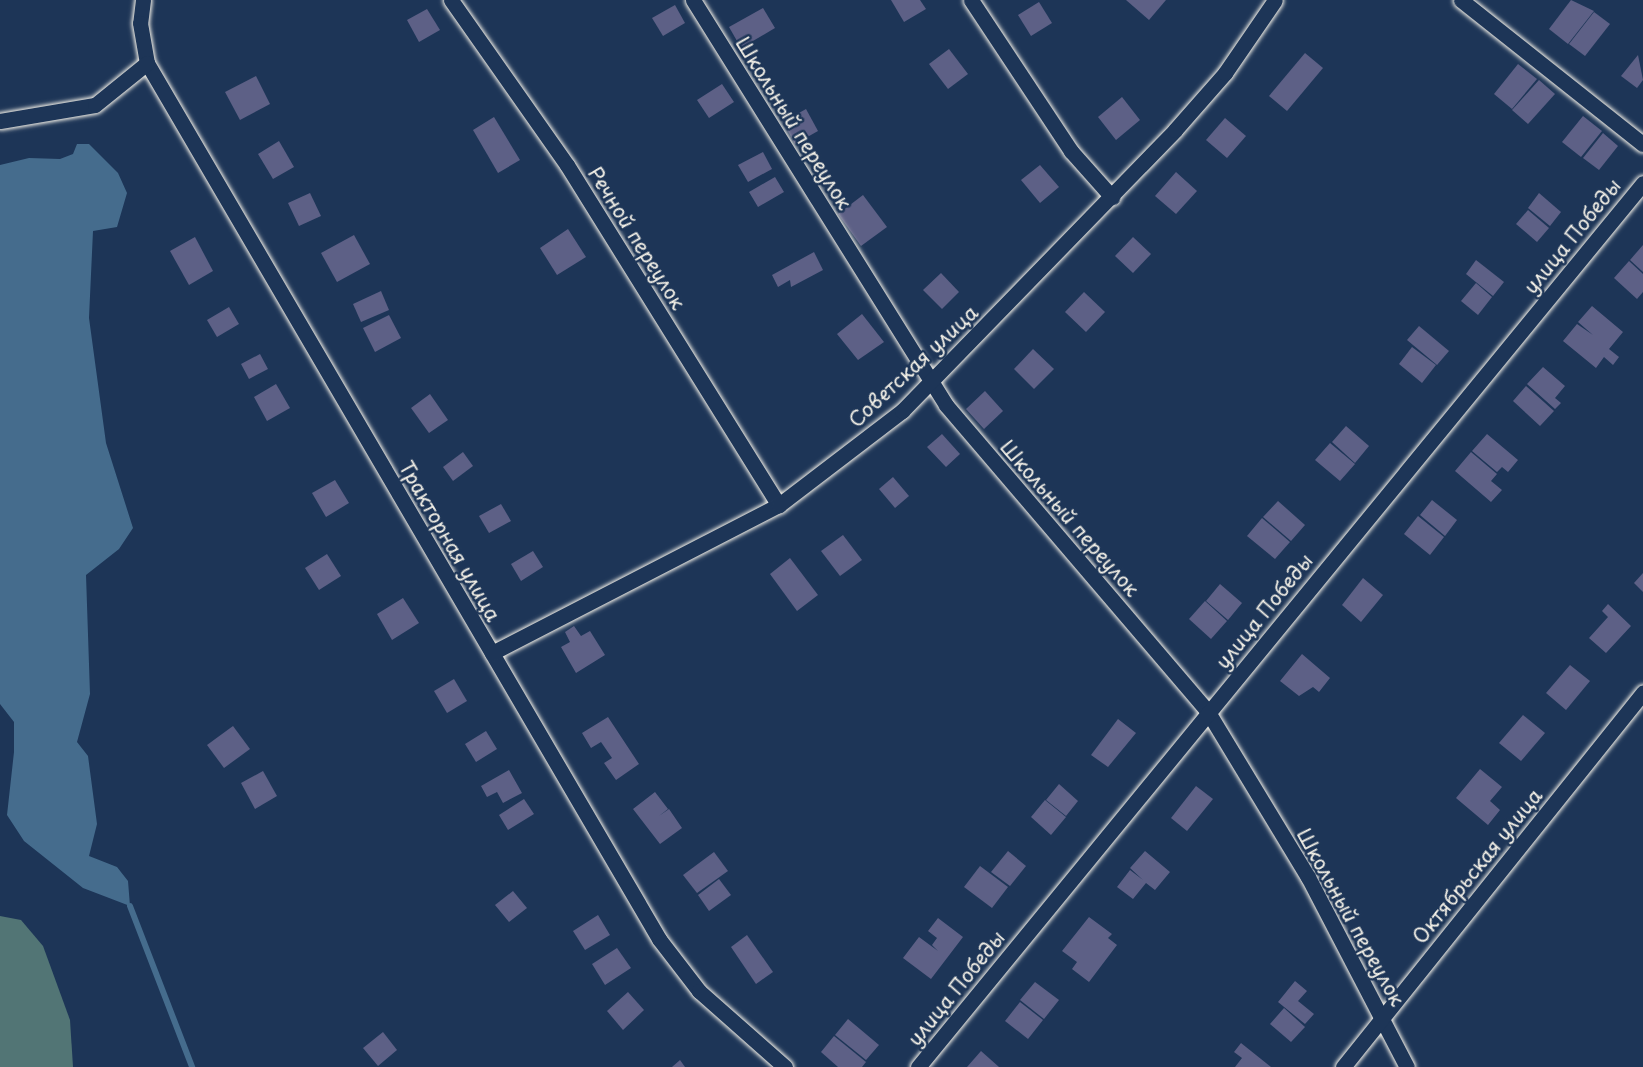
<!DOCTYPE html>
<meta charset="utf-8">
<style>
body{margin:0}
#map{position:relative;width:1643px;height:1067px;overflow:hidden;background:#1d3557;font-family:"Playpen Sans",sans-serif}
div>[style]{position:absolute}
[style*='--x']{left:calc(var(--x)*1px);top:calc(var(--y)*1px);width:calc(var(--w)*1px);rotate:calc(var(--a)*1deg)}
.green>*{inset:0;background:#527575}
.water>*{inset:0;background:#456c8d}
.stream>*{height:6px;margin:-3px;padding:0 3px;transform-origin:3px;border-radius:3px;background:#456c8d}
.building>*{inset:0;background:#5d6086}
.roads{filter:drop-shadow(0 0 2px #f4f1e8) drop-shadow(0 0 2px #f4f1e8)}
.street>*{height:15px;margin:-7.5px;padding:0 7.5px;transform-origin:7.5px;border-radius:7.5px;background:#1d3557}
span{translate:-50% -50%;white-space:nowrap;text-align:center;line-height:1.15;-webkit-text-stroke:5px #1d3557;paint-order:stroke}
.street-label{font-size:20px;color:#f4f1e8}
</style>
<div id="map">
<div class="green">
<i style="clip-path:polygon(0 916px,21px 920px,43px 946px,70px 1020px,73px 1067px,0 1067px)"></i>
</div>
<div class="water">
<i style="clip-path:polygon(77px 144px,89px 144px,118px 173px,127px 193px,117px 227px,93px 231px,89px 318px,106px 443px,133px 528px,119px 549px,86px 575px,90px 694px,77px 742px,88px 756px,97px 824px,89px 856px,117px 867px,128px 881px,130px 906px,83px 888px,24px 841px,7px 815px,14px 752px,14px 722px,0 704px,0 165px,29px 158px,60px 159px,73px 154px)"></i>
</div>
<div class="stream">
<i style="--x:130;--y:906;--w:173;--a:68.9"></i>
</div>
<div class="building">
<i style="clip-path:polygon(891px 0,920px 0,926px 9px,904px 22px)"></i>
<i style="clip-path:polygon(1126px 0,1166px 0,1149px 20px)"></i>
<i style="clip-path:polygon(1571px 0,1594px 11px,1568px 44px,1549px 29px)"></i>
<i style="clip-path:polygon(1039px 2px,1052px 23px,1031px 36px,1018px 15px)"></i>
<i style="clip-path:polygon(675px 5px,685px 23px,663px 36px,652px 18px)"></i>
<i style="clip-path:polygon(763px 8px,775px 28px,741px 48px,729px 27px)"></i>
<i style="clip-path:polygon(427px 9px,440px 30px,419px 42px,407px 20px)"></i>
<i style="clip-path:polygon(1594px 12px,1610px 24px,1585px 56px,1569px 44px)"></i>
<i style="clip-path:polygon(949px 49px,968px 74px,948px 89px,929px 64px)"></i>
<i style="clip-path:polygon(1305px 53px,1323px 68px,1287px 111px,1269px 96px)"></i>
<i style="clip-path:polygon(1638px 55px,1643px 80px,1637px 88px,1621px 76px)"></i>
<i style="clip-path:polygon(1518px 64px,1537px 79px,1512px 109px,1494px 94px)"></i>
<i style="clip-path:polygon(256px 76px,270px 104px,240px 120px,225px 92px)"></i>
<i style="clip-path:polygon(1539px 80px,1555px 94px,1528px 124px,1512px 110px)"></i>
<i style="clip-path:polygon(722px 84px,734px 102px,709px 118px,697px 100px)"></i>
<i style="clip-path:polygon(1122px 97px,1140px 120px,1116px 140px,1098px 117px)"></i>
<i style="clip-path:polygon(806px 109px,818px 131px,795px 144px,783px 122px)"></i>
<i style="clip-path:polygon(1583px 116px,1602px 131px,1581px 157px,1562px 142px)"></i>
<i style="clip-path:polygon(494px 117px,520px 160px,498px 173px,473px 130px)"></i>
<i style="clip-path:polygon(1225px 118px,1246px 136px,1227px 158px,1206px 140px)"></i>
<i style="clip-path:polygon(1603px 133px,1618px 146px,1599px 170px,1583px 158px)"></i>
<i style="clip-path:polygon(279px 141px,294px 167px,273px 179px,258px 154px)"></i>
<i style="clip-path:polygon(763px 152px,772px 169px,748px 182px,738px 165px)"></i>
<i style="clip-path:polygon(1040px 165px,1059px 187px,1040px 203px,1021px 180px)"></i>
<i style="clip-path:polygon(1176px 172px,1197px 191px,1176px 214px,1155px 196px)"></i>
<i style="clip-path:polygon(775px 177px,784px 192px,758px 207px,749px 192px)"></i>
<i style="clip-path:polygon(310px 193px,321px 216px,299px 226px,288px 203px)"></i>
<i style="clip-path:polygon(1539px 193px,1561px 212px,1550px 226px,1528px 208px)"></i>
<i style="clip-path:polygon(863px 195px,887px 227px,861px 246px,838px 214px)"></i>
<i style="clip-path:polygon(1528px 210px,1549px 228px,1537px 242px,1516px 224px)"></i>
<i style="clip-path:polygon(568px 229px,586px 257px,557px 275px,540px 248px)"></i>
<i style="clip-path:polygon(354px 235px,370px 264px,337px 282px,321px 253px)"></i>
<i style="clip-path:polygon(195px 237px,213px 271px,189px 285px,170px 251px)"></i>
<i style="clip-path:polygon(1133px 237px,1151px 254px,1133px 273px,1115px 256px)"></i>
<i style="clip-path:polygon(1643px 245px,1643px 272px,1630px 260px)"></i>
<i style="clip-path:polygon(814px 252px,823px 270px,791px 287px,790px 280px,778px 287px,772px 275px)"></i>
<i style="clip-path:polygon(1476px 260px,1504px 282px,1493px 296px,1466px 274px)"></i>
<i style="clip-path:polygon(1629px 261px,1643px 274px,1643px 292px,1637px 299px,1614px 278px)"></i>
<i style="clip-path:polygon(941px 273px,959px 292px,942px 309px,923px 290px)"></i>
<i style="clip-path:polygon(1476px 283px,1492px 297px,1478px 315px,1461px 301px)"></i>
<i style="clip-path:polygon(381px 291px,389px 310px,361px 322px,353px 304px)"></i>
<i style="clip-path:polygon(1084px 292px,1105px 312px,1086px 332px,1065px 312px)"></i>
<i style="clip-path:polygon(1592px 306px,1623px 332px,1609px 349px,1619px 357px,1613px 365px,1604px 357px,1596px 368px,1563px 341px,1577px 324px,1593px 335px,1578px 322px)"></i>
<i style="clip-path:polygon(229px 307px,239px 324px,217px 337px,207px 320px)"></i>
<i style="clip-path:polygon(862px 314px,884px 342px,858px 360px,837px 334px)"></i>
<i style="clip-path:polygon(389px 315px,401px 338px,375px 352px,363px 328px)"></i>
<i style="clip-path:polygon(1419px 326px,1449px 351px,1437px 365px,1407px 340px)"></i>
<i style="clip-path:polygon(1412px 347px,1436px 365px,1422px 383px,1399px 364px)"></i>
<i style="clip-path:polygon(1033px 349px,1054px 369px,1034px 389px,1014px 369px)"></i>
<i style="clip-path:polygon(260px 354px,268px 369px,249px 379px,241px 364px)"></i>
<i style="clip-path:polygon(1543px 367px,1565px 386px,1555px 398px,1561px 403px,1555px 409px,1527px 384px)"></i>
<i style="clip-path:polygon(276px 384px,290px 408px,267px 421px,254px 397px)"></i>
<i style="clip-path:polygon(1526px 386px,1554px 411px,1540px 426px,1513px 401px)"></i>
<i style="clip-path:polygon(985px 391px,1003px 411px,984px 429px,966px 409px)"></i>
<i style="clip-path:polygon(430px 394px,448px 420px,429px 433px,411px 408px)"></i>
<i style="clip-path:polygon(1346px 426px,1369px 446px,1355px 463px,1332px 442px)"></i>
<i style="clip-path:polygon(942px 434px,960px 454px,946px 467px,927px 447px)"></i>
<i style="clip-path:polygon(1487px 434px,1518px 460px,1508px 472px,1502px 467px,1497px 472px,1472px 451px)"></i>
<i style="clip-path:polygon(1330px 443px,1355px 464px,1340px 481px,1315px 460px)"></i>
<i style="clip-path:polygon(463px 452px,473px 466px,453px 481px,443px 467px)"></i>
<i style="clip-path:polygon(1471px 452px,1497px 474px,1491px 481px,1502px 490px,1491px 502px,1455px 471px)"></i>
<i style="clip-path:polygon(893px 477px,909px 496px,895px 508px,879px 489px)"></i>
<i style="clip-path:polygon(335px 480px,349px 503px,326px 517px,312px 493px)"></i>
<i style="clip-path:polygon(1432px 500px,1457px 520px,1445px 536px,1420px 515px)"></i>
<i style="clip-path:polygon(1278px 501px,1305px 525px,1291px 541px,1263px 517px)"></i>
<i style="clip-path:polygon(501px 504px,511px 521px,489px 533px,479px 516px)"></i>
<i style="clip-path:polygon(1418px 516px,1444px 537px,1430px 555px,1404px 534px)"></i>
<i style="clip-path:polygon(1262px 518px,1290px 542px,1275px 559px,1247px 536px)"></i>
<i style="clip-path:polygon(843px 535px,862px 560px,840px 576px,821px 551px)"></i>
<i style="clip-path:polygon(533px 551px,543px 567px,521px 581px,511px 564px)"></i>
<i style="clip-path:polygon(327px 554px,341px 576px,319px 590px,305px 568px)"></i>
<i style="clip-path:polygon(790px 558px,818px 595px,797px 611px,770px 574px)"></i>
<i style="clip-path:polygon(1643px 573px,1643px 592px,1634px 583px)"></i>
<i style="clip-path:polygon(1363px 578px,1383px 595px,1361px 622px,1342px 605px)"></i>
<i style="clip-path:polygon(1220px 584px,1242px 603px,1228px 620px,1206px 601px)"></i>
<i style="clip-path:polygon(403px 598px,419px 623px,392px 640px,377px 614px)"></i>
<i style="clip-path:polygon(1205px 601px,1227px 621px,1211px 639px,1189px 619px)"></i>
<i style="clip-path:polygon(1608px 604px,1631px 626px,1606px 653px,1589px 638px,1608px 617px,1602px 611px)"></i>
<i style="clip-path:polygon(574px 626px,581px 636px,590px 631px,605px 655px,576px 673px,561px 647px,570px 642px,565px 632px)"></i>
<i style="clip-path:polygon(1302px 654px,1330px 678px,1319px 692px,1313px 687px,1299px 696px,1280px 681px)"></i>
<i style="clip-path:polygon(1570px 665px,1590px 681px,1566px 710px,1546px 693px)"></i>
<i style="clip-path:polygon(454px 679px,467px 701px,447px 713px,434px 691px)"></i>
<i style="clip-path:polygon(1523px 715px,1545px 733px,1521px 761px,1499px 743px)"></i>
<i style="clip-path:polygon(608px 717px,639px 764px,616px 780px,604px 763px,612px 758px,601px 742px,591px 748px,582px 733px)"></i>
<i style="clip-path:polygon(1118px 719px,1136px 733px,1108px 767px,1091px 755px)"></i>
<i style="clip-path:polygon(233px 726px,250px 749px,224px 768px,207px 745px)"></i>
<i style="clip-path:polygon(486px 731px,497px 749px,476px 762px,465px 744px)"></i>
<i style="clip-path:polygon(1480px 769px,1502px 787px,1490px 801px,1500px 810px,1488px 825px,1456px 798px)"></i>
<i style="clip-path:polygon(509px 770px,522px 793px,503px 803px,497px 792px,487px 797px,481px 786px)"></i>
<i style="clip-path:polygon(263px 771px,277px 796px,255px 809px,241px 783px)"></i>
<i style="clip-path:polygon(1059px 784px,1078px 801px,1066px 816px,1046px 800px)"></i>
<i style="clip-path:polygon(1196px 786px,1213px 799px,1187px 831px,1171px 818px)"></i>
<i style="clip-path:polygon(655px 792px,668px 809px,659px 816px,669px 809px,682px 828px,660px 844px,633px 809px)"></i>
<i style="clip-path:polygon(524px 799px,534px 814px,508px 830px,499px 815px)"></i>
<i style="clip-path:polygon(1045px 800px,1066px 817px,1051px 835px,1031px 817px)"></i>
<i style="clip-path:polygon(1008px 851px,1026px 866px,1010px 886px,991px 872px)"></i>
<i style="clip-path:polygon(1145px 851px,1170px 872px,1155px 890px,1146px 883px,1133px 899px,1117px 887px,1130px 870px,1143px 880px,1130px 868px)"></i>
<i style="clip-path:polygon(714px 852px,728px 871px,697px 893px,683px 875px)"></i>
<i style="clip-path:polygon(980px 866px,1008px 887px,992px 908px,964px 887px)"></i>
<i style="clip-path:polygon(719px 879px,731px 895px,709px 911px,698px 895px)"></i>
<i style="clip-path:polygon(513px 891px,527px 908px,509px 922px,495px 905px)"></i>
<i style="clip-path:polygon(598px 915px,610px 935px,585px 950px,573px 931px)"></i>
<i style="clip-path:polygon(1089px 917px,1112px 934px,1108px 938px,1117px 945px,1089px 982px,1072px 969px,1077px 962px,1062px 951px)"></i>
<i style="clip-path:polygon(938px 918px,963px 937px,931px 979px,903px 958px,919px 937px,938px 951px,932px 945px,937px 938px,928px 931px)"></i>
<i style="clip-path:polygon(747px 935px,773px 972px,756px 984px,731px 947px)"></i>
<i style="clip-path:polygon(617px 948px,631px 968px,605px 985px,592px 964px)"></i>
<i style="clip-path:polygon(1295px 981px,1307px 991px,1298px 1001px,1314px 1014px,1305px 1024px,1278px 1002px)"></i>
<i style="clip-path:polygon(1035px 982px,1059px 1000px,1044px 1019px,1020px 1000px)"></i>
<i style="clip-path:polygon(628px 992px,644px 1010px,623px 1030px,607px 1011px)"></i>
<i style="clip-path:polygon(1020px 1002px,1043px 1020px,1028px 1039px,1005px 1021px)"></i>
<i style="clip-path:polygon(1284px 1008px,1305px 1027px,1291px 1042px,1270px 1024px)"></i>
<i style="clip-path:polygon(848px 1019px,879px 1045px,866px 1060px,835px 1035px)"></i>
<i style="clip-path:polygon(383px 1032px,397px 1050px,378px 1066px,363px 1048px)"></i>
<i style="clip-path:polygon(834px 1036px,866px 1062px,862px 1067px,838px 1067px,821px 1052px)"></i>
<i style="clip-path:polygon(1241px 1043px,1271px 1067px,1235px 1067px,1242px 1058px,1234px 1052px)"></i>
<i style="clip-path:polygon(981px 1051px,999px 1067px,967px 1067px)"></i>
<i style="clip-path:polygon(680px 1060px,685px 1067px,672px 1067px)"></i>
</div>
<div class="roads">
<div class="street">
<i style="--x:143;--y:0;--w:23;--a:97"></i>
<i style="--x:140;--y:23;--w:41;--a:80.1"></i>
<i style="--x:147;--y:63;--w:1015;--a:59.69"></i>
<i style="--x:659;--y:939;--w:66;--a:52.4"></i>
<i style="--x:699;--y:991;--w:115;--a:41.5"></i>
<i style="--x:451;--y:0;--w:202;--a:54.9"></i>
<i style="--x:567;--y:165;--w:401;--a:58.1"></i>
<i style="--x:693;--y:0;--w:478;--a:58"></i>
<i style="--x:946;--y:405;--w:404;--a:49.5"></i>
<i style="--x:1208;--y:712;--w:193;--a:58.8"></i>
<i style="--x:1308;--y:877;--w:214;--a:62.5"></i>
<i style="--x:971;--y:0;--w:181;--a:56.5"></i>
<i style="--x:1071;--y:151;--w:62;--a:48.3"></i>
<i style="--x:1461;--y:0;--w:232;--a:38.4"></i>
<i style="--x:0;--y:121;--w:96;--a:-9.6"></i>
<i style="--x:95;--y:105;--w:67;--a:-38.9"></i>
<i style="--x:492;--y:653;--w:323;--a:-27.3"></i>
<i style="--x:779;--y:505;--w:155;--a:-37.4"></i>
<i style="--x:902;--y:411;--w:392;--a:-45.8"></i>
<i style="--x:1175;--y:130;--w:76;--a:-48.7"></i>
<i style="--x:1225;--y:73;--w:88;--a:-55.6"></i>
<i style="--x:918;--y:1067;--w:1143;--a:-50.64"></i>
<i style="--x:1343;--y:1067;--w:480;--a:-51.3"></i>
</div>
</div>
<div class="street-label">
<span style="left:794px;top:123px;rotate:58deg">Школьный переулок</span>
<span style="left:1572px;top:236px;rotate:-51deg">улица Победы</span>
<span style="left:637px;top:238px;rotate:58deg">Речной переулок</span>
<span style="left:913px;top:366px;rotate:-43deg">Советская улица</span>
<span style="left:1070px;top:518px;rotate:49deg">Школьный переулок</span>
<span style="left:450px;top:541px;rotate:60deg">Тракторная улица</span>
<span style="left:1264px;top:611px;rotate:-51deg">улица Победы</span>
<span style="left:1477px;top:866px;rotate:-51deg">Октябрьская улица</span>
<span style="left:1351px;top:917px;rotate:61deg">Школьный переулок</span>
<span style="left:956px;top:988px;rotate:-51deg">улица Победы</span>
</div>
</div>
